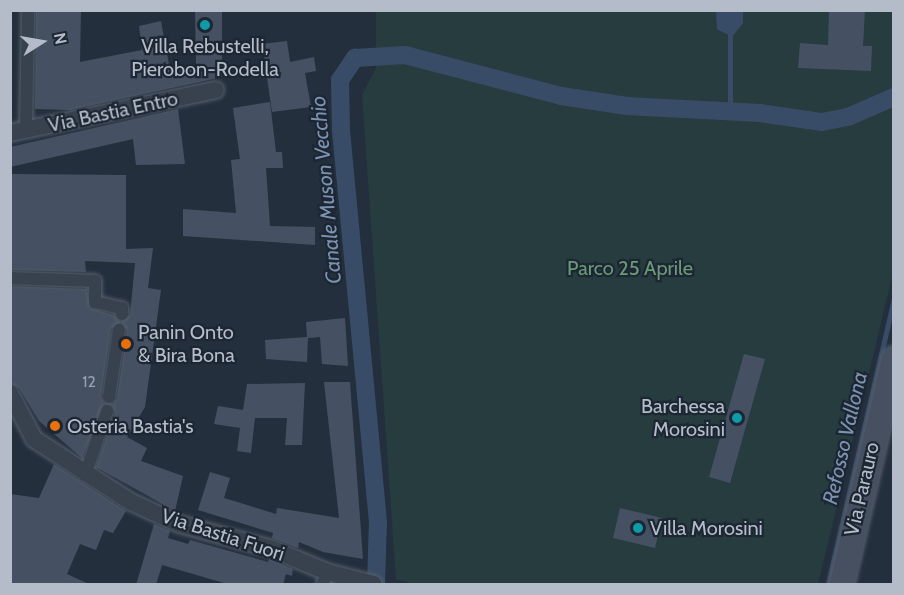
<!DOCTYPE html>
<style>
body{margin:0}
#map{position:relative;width:904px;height:595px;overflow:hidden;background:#242f3e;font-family:Cabin,sans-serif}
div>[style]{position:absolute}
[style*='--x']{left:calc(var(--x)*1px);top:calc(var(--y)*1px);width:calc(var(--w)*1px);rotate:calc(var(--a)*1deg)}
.green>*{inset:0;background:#263c3f}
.water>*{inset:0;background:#394c67}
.stream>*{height:5px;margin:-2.5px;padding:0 2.5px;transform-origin:2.5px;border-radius:2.5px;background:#394c67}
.canal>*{height:18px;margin:-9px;padding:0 9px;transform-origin:9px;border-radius:9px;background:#394c67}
.building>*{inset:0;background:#455162}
.roads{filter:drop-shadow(0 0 2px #565f6c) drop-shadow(0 0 2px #565f6c)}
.pedestrian>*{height:12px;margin:-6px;padding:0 6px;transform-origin:6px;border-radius:6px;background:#38414e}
.minor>*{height:16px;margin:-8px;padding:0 8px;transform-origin:8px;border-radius:8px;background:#38414e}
.secondary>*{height:24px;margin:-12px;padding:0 12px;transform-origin:12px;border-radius:12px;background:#465061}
.dots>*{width:16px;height:16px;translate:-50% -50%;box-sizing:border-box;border:3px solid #1d2633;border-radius:50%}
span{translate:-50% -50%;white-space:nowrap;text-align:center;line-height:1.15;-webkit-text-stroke:4.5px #1d2633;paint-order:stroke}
.number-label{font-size:16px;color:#98a1af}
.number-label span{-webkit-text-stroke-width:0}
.poi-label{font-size:20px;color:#b4bcc9}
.left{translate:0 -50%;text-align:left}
.right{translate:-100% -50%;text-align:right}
.street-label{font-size:20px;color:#b4bcc9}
.park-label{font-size:20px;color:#6b9a76}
.water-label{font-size:21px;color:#7c92b1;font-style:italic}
.frame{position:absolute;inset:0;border:12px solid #b4bcc9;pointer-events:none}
.north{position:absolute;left:12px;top:12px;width:60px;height:60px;-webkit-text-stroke:4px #1d2633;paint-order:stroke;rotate:79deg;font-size:16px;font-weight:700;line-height:24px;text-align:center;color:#b4bcc9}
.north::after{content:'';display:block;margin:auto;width:21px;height:27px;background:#b4bcc9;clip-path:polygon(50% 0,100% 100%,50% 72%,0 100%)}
</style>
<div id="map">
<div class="green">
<i style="clip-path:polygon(376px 11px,893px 11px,893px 273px,818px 584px,414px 584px,396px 579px,362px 95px,376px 68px)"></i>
</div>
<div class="water">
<i style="clip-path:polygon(716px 11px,743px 11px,743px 23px,732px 37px,717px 29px)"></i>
</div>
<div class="stream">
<i style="--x:730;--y:30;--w:81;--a:90"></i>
<i style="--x:828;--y:584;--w:293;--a:-77"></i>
</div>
<div class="canal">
<i style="--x:376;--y:584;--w:62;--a:-88.2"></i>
<i style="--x:378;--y:522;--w:395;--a:-95.4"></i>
<i style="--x:341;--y:129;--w:49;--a:-91.2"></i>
<i style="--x:340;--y:80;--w:27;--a:-56"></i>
<i style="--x:355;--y:58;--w:50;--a:-3.4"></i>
<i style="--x:405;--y:55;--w:161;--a:14.7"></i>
<i style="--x:561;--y:96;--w:67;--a:8.6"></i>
<i style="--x:627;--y:106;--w:133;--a:3"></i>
<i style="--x:760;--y:113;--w:63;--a:8.3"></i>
<i style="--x:822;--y:122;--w:26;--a:-11"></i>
<i style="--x:848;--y:117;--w:50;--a:-23.5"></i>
</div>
<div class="building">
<i style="clip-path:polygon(36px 10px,81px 10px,80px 62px,142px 50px,139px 26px,161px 21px,170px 70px,196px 65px,195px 10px,222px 10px,222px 77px,70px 110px,35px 109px)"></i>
<i style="clip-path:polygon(829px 10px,865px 10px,863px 46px,872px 46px,871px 71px,798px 68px,800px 43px,828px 45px)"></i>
<i style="clip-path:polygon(287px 41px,290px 62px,314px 57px,316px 71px,305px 73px,311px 107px,272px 112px,262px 44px)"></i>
<i style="clip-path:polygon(270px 102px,276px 152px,282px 152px,283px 168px,266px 168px,270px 226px,315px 227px,315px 245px,183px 236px,183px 209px,236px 213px,231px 160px,240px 159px,233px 108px)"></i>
<i style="clip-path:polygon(178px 109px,185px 164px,136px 165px,133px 139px,10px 167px,10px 147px)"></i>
<i style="clip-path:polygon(10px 174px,126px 175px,126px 249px,153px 248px,148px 288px,161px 290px,145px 407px,127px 437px,147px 448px,141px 461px,183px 476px,175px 511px,96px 467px,115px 413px,112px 405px,117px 398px,127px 331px,121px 322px,130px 315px,135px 263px,85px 261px,86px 272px,10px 270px)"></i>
<i style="clip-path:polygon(10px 286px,87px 289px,90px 308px,114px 315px,121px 322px,111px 329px,101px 396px,104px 404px,82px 458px,39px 421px,19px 388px,10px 383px)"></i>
<i style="clip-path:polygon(345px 318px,348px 366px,322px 364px,320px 337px,308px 338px,307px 362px,266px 359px,265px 340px,307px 337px,306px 322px)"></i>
<i style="clip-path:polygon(744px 354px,765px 359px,730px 483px,709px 477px)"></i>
<i style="clip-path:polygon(324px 382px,350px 382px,363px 559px,323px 552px,299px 542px,298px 548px,272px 538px,273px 533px,198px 510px,210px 472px,230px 478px,224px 498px,276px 514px,277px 508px,339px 518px)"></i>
<i style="clip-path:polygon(305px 383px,302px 445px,285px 445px,287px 418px,255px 418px,251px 453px,237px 451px,240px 428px,214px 424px,218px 406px,243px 410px,247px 384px)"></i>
<i style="clip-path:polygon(54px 464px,126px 511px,113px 533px,104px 530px,96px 550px,80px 544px,67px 574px,91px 585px,10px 585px,10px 494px,39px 498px)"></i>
<i style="clip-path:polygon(620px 508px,662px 518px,655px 548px,613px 538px)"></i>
<i style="clip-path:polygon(154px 524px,170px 531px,168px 538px,188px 544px,190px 540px,268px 562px,269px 559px,293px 569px,292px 576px,286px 574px,283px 585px,231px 585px,162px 565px,156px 585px,136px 585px)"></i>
</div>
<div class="roads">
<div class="pedestrian">
<i style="--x:26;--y:130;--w:120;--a:-89"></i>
<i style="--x:10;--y:278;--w:85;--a:2"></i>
<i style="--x:95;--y:281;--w:21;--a:90"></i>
<i style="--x:95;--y:302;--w:28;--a:13"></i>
<i style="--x:122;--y:308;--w:6;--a:90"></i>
<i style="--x:109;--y:397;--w:68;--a:-81.5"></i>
<i style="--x:85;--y:475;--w:68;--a:-71"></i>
<i style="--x:323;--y:584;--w:13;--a:-72"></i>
</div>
<div class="minor">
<i style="--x:10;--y:133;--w:210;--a:-11.8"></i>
<i style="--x:10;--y:393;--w:52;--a:62.4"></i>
<i style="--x:34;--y:439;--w:116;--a:33"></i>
<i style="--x:131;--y:502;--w:53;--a:24.6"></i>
<i style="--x:179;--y:524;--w:96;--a:15"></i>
<i style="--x:272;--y:549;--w:60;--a:22.7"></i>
<i style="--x:327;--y:572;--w:48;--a:14.6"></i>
</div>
<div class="secondary">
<i style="--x:842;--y:584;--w:231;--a:-77"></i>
</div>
</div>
<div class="dots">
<i style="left:205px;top:25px;background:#0f9aa8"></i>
<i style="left:126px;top:344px;background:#e8710a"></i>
<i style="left:737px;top:418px;background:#0f9aa8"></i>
<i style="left:55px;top:426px;background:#e8710a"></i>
<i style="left:638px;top:528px;background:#0f9aa8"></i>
</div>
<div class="number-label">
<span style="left:89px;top:382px">12</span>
</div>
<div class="poi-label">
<span style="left:205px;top:58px">Villa Rebustelli,<br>Pierobon-Rodella</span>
<span class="left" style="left:138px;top:344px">Panin Onto<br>&amp; Bira Bona</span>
<span class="right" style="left:725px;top:418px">Barchessa<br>Morosini</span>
<span class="left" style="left:67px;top:426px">Osteria Bastia's</span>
<span class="left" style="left:650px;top:528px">Villa Morosini</span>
</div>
<div class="street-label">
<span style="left:113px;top:112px;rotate:-12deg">Via Bastia Entro</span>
<span style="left:862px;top:489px;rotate:-77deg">Via Parauro</span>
<span style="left:223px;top:535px;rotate:18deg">Via Bastia Fuori</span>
</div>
<div class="park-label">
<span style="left:630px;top:268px">Parco 25 Aprile</span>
</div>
<div class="water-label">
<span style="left:326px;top:190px;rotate:-95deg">Canale Muson Vecchio</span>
<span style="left:845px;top:438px;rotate:-77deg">Refosso Vallona</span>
</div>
<div class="frame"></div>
<div class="north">N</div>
</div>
